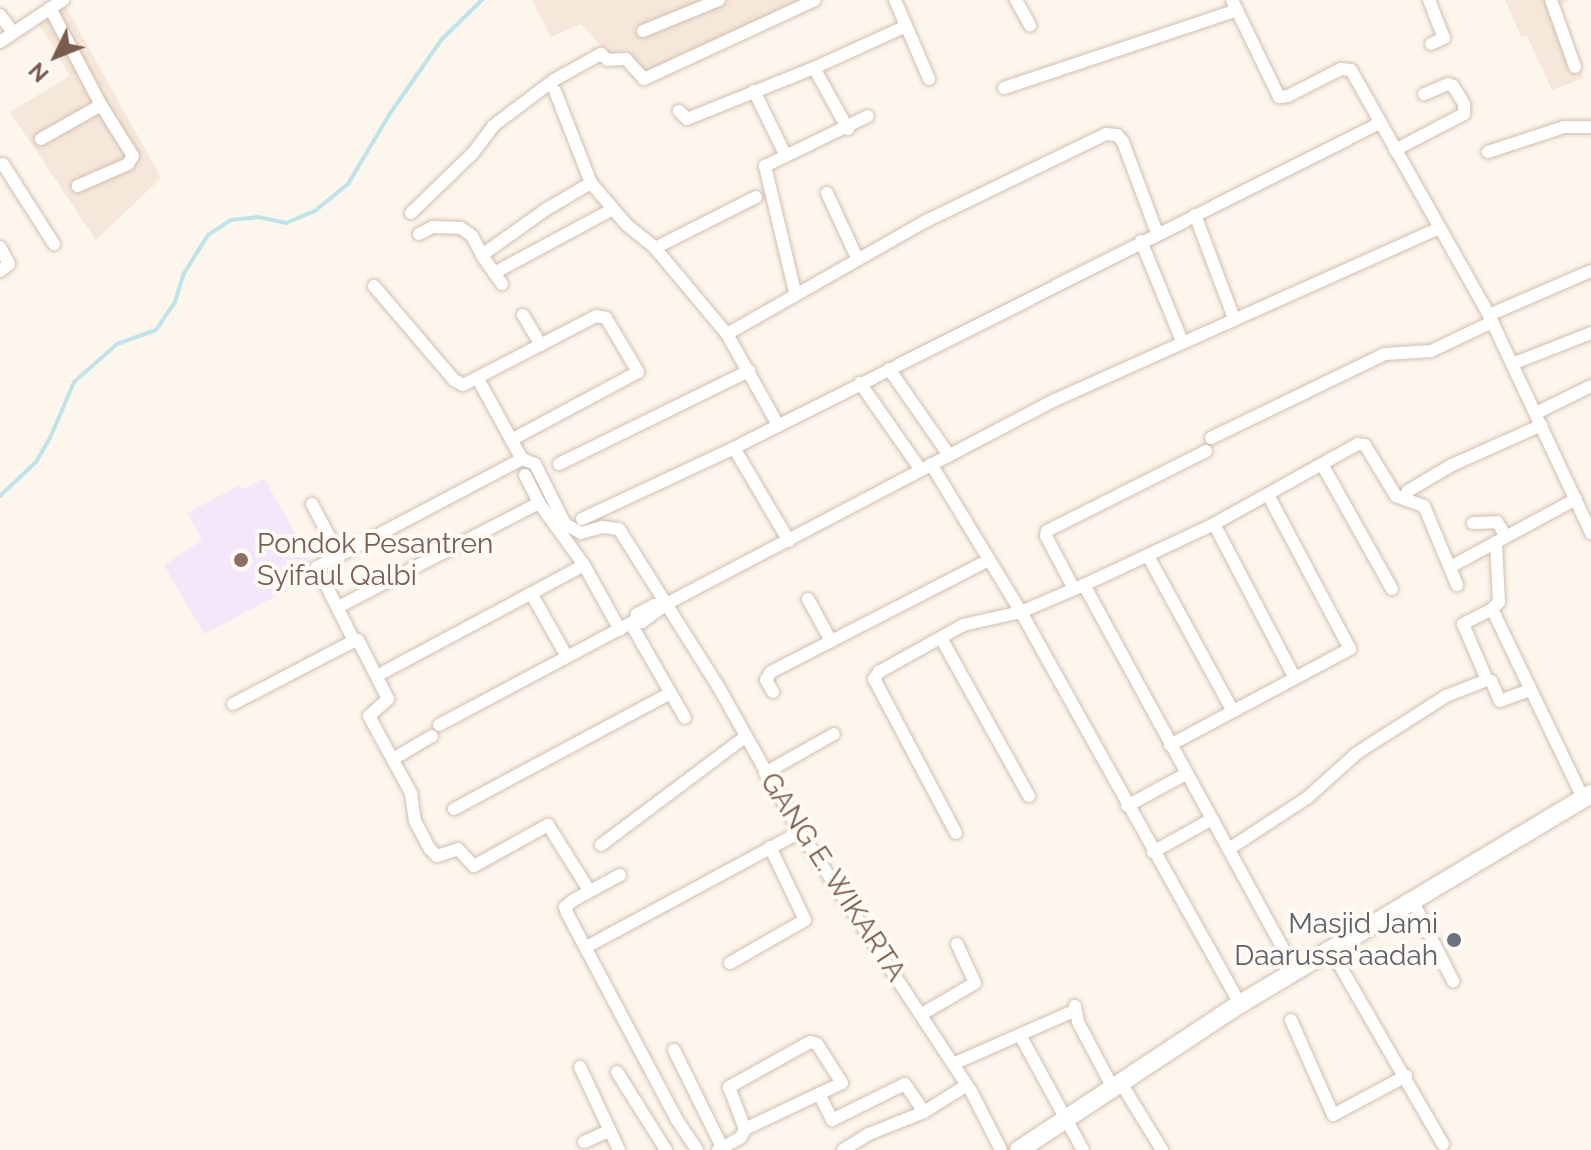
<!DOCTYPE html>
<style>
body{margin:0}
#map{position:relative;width:1591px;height:1150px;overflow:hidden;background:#fdf6ec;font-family:Raleway,sans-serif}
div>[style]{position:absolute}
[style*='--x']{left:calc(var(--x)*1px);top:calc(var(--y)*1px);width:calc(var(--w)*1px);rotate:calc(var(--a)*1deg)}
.residential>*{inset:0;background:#f5e8da}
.education>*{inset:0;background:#f3e8fa}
.stream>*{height:4px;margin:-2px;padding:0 2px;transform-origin:2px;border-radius:2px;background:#bfe3e8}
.roads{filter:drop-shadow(0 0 2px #d1beb0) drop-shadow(0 0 2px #d1beb0)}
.street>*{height:12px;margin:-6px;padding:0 6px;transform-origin:6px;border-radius:6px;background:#fff}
.secondary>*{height:18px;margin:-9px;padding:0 9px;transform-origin:9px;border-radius:9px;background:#fff}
.dots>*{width:22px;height:22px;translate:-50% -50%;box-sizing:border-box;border:4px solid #fffaf3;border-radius:50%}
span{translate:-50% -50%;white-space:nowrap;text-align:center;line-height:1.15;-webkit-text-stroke:8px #fffaf3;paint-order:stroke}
.education-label{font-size:28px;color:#785e54}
.left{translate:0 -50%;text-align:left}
.street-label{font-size:28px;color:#7a5c4d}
.worship-label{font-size:28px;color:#5b616d}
.right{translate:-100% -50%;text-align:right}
.north{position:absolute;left:16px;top:16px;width:80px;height:80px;-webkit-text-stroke:6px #fffaf3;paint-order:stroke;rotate:227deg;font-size:22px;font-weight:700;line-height:32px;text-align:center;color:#7a5c4d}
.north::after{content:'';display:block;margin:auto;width:28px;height:36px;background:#7a5c4d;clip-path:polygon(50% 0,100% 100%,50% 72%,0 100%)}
</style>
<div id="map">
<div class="residential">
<i style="clip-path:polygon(532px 0,807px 0,642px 75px,626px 50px,607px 53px,581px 24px,551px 37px)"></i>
<i style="clip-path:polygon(1505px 0,1570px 0,1558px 6px,1584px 78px,1552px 90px,1527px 36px,1521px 36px)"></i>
<i style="clip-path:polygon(65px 5px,161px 178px,96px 240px,10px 112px,70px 76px,38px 22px)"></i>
</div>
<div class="education">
<i style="clip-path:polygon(264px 478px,318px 574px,204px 634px,164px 565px,202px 540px,187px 513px,238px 486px,245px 489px)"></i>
</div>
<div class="stream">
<i style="--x:0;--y:496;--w:50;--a:-43.4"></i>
<i style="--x:36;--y:462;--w:28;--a:-60"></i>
<i style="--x:50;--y:438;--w:61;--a:-66.8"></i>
<i style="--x:74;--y:382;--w:57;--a:-41.5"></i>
<i style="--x:117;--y:344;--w:41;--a:-19.7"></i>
<i style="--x:156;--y:330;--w:34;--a:-56"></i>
<i style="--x:175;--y:302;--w:28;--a:-73"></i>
<i style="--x:183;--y:275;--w:47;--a:-58"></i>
<i style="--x:208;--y:235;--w:27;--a:-33"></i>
<i style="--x:231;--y:220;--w:27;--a:-6"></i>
<i style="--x:258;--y:217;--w:29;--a:12"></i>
<i style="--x:286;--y:223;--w:33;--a:-23"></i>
<i style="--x:316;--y:210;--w:41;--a:-39.1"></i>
<i style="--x:348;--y:184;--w:84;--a:-59.2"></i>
<i style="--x:391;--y:112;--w:89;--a:-55.1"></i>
<i style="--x:442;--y:39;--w:56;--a:-44.3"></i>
</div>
<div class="roads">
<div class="street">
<i style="--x:895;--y:0;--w:86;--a:66.7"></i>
<i style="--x:1016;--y:0;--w:29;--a:61"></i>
<i style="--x:1232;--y:0;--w:108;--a:64.1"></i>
<i style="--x:1279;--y:97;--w:9;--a:-6"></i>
<i style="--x:1288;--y:96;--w:59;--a:-27"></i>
<i style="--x:1341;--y:69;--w:10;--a:6"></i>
<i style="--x:1351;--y:70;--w:281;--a:60.6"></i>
<i style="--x:1489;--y:315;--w:241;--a:64.9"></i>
<i style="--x:1429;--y:0;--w:41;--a:68.5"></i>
<i style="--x:1444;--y:38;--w:14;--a:155"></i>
<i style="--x:1551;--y:0;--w:71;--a:70.3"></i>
<i style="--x:50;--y:8;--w:110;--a:62.3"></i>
<i style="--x:101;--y:105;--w:60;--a:57.9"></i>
<i style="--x:133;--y:156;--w:9;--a:122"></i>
<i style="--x:128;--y:164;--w:55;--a:156.3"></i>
<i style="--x:0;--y:15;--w:21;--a:53"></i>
<i style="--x:643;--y:31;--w:82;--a:-22.2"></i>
<i style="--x:0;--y:42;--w:76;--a:-33.7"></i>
<i style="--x:1004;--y:88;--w:246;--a:-18.5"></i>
<i style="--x:555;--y:91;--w:99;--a:68.6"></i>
<i style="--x:591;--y:183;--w:55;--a:49.4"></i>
<i style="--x:627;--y:225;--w:36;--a:39"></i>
<i style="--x:655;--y:248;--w:112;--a:50.1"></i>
<i style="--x:727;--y:334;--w:104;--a:60.7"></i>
<i style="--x:754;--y:91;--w:72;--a:63.8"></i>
<i style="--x:679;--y:111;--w:11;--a:45"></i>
<i style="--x:687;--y:119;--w:137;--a:-21.9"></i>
<i style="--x:848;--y:129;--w:70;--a:-119.1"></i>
<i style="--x:814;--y:68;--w:101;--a:-24.5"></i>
<i style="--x:41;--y:139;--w:69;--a:-29.5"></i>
<i style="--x:1395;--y:150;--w:78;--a:-27.6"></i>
<i style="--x:1464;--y:114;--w:10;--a:-90"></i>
<i style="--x:1464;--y:104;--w:21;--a:-121"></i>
<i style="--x:1453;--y:86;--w:5;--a:-158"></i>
<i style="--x:1448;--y:84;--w:26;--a:157"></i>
<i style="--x:1488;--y:152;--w:80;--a:-18.2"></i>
<i style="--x:1564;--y:127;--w:27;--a:0"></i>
<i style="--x:0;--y:165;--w:3;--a:-18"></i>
<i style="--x:3;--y:164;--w:95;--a:57.5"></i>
<i style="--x:827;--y:193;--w:72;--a:65.2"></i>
<i style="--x:411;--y:213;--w:86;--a:-44.1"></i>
<i style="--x:473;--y:153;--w:34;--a:-53"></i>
<i style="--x:493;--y:126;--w:76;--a:-37"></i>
<i style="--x:554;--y:80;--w:54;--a:-29"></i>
<i style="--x:601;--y:54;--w:9;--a:41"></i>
<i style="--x:608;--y:60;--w:18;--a:-3"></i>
<i style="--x:626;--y:59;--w:27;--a:48"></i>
<i style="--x:644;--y:79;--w:188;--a:-24.8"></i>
<i style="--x:1195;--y:215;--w:110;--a:69.3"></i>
<i style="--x:419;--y:234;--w:16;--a:-27"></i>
<i style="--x:433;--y:227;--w:28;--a:2"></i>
<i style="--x:461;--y:228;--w:14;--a:36"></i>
<i style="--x:472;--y:236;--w:21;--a:62"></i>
<i style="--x:1141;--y:241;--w:108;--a:67.7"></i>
<i style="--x:0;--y:247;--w:19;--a:62"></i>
<i style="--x:9;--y:264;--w:11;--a:142"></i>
<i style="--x:655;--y:248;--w:113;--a:-26.8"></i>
<i style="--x:494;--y:273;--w:135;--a:-28.3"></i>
<i style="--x:502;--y:284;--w:35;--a:-125"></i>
<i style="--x:482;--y:255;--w:77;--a:-35.5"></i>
<i style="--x:545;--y:210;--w:53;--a:-30.4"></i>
<i style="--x:374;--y:286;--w:123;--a:49.6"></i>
<i style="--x:454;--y:380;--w:10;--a:29"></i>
<i style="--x:463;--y:385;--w:150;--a:-27.4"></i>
<i style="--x:596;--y:316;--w:10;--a:11"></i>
<i style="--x:606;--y:318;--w:63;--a:59.3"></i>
<i style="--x:638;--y:372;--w:144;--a:151.8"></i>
<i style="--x:795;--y:292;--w:130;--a:-103.4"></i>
<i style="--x:765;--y:166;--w:114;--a:-25.9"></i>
<i style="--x:523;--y:315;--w:35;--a:59"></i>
<i style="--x:1489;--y:315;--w:111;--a:-23.3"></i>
<i style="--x:727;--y:334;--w:224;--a:-29.6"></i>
<i style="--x:922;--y:223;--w:204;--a:-25.8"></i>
<i style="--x:1106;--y:134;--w:11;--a:5"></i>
<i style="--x:1117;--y:135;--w:9;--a:49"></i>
<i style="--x:1123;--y:142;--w:97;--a:69.5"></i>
<i style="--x:1512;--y:364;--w:85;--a:-21.4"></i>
<i style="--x:889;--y:369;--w:105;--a:55.1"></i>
<i style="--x:478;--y:379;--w:91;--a:61.2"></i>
<i style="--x:522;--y:459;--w:14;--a:21"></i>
<i style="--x:535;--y:464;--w:67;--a:63.4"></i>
<i style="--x:565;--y:524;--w:18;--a:29"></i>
<i style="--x:581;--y:533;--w:22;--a:-16"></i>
<i style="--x:602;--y:527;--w:17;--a:7"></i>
<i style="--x:619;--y:529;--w:186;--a:57.8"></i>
<i style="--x:718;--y:686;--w:167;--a:60.7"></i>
<i style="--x:800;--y:832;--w:310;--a:56.6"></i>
<i style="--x:971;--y:1091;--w:66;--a:63"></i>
<i style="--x:860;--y:383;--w:106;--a:55"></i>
<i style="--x:1536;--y:413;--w:61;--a:-26.1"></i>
<i style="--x:1211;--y:438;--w:193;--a:-25.8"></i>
<i style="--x:1385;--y:354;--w:46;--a:-3.7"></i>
<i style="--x:1431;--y:351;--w:68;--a:-25.4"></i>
<i style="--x:734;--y:448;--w:108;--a:59.4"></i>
<i style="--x:522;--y:459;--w:232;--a:152.2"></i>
<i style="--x:317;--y:567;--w:83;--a:63.4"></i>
<i style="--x:354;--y:641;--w:4;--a:-14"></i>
<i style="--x:358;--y:640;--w:66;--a:63"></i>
<i style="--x:388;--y:699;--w:25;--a:138"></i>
<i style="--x:369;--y:716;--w:88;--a:61.4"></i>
<i style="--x:411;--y:793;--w:28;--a:82"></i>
<i style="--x:415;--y:821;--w:32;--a:62"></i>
<i style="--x:430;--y:849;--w:10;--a:45"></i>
<i style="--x:437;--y:856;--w:22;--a:-18"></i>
<i style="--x:458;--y:849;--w:23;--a:47"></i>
<i style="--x:474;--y:866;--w:85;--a:-29"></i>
<i style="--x:548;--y:825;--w:77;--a:57.8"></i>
<i style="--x:559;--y:464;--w:212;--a:-26.1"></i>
<i style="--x:931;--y:464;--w:173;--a:58.7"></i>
<i style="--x:1021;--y:612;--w:449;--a:60.8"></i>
<i style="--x:1323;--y:466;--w:141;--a:60.7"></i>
<i style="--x:525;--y:475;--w:31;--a:63"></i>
<i style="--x:539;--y:503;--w:77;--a:54"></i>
<i style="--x:584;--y:565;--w:74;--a:61"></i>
<i style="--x:1404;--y:499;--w:9;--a:-63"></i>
<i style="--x:1408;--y:491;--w:51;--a:-30.6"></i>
<i style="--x:1452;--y:465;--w:98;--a:-24"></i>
<i style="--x:312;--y:504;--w:58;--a:62.1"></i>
<i style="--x:582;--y:519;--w:168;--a:-25"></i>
<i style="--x:734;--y:448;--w:723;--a:-26.71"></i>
<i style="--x:1473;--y:523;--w:24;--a:-2"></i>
<i style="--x:1497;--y:522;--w:15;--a:58"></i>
<i style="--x:1214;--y:524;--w:174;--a:62.3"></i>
<i style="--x:1148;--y:556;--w:177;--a:61.3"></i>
<i style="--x:1452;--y:566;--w:141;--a:-28.4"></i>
<i style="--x:1084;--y:585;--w:441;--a:61.3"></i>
<i style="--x:1074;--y:589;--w:60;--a:-117.8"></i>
<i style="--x:1046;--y:536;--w:5;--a:-79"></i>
<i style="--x:1047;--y:531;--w:178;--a:-26.7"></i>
<i style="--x:531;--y:593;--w:73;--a:60.6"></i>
<i style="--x:808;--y:599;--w:48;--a:61.3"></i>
<i style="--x:344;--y:604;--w:220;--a:-27.4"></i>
<i style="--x:1492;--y:609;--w:10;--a:-45"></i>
<i style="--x:1499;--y:602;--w:60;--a:-92.9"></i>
<i style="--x:635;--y:621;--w:7;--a:-74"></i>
<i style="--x:637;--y:614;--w:20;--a:-27"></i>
<i style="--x:655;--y:605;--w:9;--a:0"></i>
<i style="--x:631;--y:624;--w:108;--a:60.1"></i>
<i style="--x:941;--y:638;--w:181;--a:60.9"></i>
<i style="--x:384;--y:672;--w:227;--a:-28.1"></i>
<i style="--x:1530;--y:690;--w:32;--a:160"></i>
<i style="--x:1500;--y:701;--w:22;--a:-114"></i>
<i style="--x:1491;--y:681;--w:4;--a:-166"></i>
<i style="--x:1487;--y:680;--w:61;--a:-113.2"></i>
<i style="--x:1463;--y:624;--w:33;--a:-27"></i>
<i style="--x:1492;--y:609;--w:210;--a:64.3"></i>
<i style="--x:773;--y:692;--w:14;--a:-120"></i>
<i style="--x:766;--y:680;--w:9;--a:-58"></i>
<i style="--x:771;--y:672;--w:245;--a:-27.2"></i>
<i style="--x:233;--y:704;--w:136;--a:-27.5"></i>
<i style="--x:439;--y:725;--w:222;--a:-28"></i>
<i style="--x:635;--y:621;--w:7;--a:8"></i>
<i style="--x:642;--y:622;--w:32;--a:-36"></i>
<i style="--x:668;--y:603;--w:437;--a:-27.7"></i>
<i style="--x:1055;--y:400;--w:421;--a:-24.1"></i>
<i style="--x:1170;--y:745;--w:204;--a:-28.1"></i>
<i style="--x:1350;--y:649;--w:174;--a:-118"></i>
<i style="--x:393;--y:759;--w:45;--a:-30.5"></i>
<i style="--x:765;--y:773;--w:79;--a:-29.5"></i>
<i style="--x:1127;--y:806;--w:67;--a:-28.5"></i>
<i style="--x:454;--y:809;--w:245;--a:-28.2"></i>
<i style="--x:956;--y:833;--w:174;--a:-118"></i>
<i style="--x:874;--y:679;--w:9;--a:-54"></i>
<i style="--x:879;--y:672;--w:96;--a:-29.2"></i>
<i style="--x:963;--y:625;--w:59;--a:-12.6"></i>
<i style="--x:1021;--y:612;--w:69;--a:-23.2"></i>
<i style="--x:1084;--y:585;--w:144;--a:-25.1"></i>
<i style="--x:1214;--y:524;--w:165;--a:-29.1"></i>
<i style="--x:1358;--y:444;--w:7;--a:8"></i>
<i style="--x:1365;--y:445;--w:60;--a:58.7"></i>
<i style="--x:1396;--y:496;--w:30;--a:20"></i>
<i style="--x:1424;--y:506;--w:86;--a:67.3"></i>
<i style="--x:601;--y:845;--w:180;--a:-36.9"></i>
<i style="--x:1229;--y:849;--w:93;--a:-33.2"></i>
<i style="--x:1307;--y:798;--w:67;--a:-42"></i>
<i style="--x:1357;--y:753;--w:106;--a:-32.6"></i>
<i style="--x:1446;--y:696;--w:44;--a:-21.3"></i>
<i style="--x:1153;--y:852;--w:68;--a:-29.2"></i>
<i style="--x:620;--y:875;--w:52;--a:151.5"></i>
<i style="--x:574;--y:900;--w:11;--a:142"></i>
<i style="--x:565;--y:907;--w:6;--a:72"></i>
<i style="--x:567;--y:913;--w:234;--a:62"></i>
<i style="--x:677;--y:1120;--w:36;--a:56"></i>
<i style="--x:1413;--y:902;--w:89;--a:63.1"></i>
<i style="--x:590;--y:945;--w:238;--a:-28.3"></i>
<i style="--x:1332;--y:952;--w:222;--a:60"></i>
<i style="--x:730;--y:963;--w:86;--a:-29.8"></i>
<i style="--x:805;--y:920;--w:81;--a:-115.6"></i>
<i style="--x:1075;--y:1006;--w:16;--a:79"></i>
<i style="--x:1078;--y:1022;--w:75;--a:62.1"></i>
<i style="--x:922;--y:1014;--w:61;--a:-30.3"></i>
<i style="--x:975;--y:983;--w:43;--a:-114.8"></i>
<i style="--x:1291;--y:1020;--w:104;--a:66.1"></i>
<i style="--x:1333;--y:1115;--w:83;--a:-28.1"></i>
<i style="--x:1020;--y:1035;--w:131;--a:61.3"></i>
<i style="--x:674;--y:1050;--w:108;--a:63.7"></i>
<i style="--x:953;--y:1064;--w:132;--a:-23.7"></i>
<i style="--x:580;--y:1067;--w:92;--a:64.8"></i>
<i style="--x:617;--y:1072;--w:92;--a:57.9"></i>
<i style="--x:1121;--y:1083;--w:79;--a:58.5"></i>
<i style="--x:819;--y:1094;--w:29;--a:63"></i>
<i style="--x:832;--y:1120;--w:81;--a:-26.3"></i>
<i style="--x:905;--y:1084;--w:34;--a:56"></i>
<i style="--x:584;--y:1142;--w:27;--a:-24"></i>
<i style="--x:718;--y:1150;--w:26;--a:-29"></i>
<i style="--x:741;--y:1137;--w:9;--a:-63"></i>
<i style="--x:745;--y:1129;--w:107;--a:-25.4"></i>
<i style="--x:842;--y:1083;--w:46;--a:-122.7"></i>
<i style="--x:817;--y:1044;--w:7;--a:-164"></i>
<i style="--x:810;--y:1042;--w:93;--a:150.9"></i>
<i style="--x:729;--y:1087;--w:45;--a:69.1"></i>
<i style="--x:843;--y:1150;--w:31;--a:-32"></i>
<i style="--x:869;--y:1134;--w:59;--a:-21.8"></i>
<i style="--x:924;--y:1112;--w:51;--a:-32.1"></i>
</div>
<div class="secondary">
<i style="--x:1019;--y:1150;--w:265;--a:-33.5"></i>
<i style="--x:1240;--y:1004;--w:409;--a:-30.9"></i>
</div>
</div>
<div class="dots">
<i style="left:241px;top:560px;background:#8d6e63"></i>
<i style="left:1454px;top:940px;background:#6b7280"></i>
</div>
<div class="education-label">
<span class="left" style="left:257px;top:560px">Pondok Pesantren<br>Syifaul Qalbi</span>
</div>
<div class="street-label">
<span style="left:833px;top:877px;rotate:57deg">GANG E. WIKARTA</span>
</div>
<div class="worship-label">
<span class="right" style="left:1438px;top:940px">Masjid Jami<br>Daarussa'aadah</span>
</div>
<div class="north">N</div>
</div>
